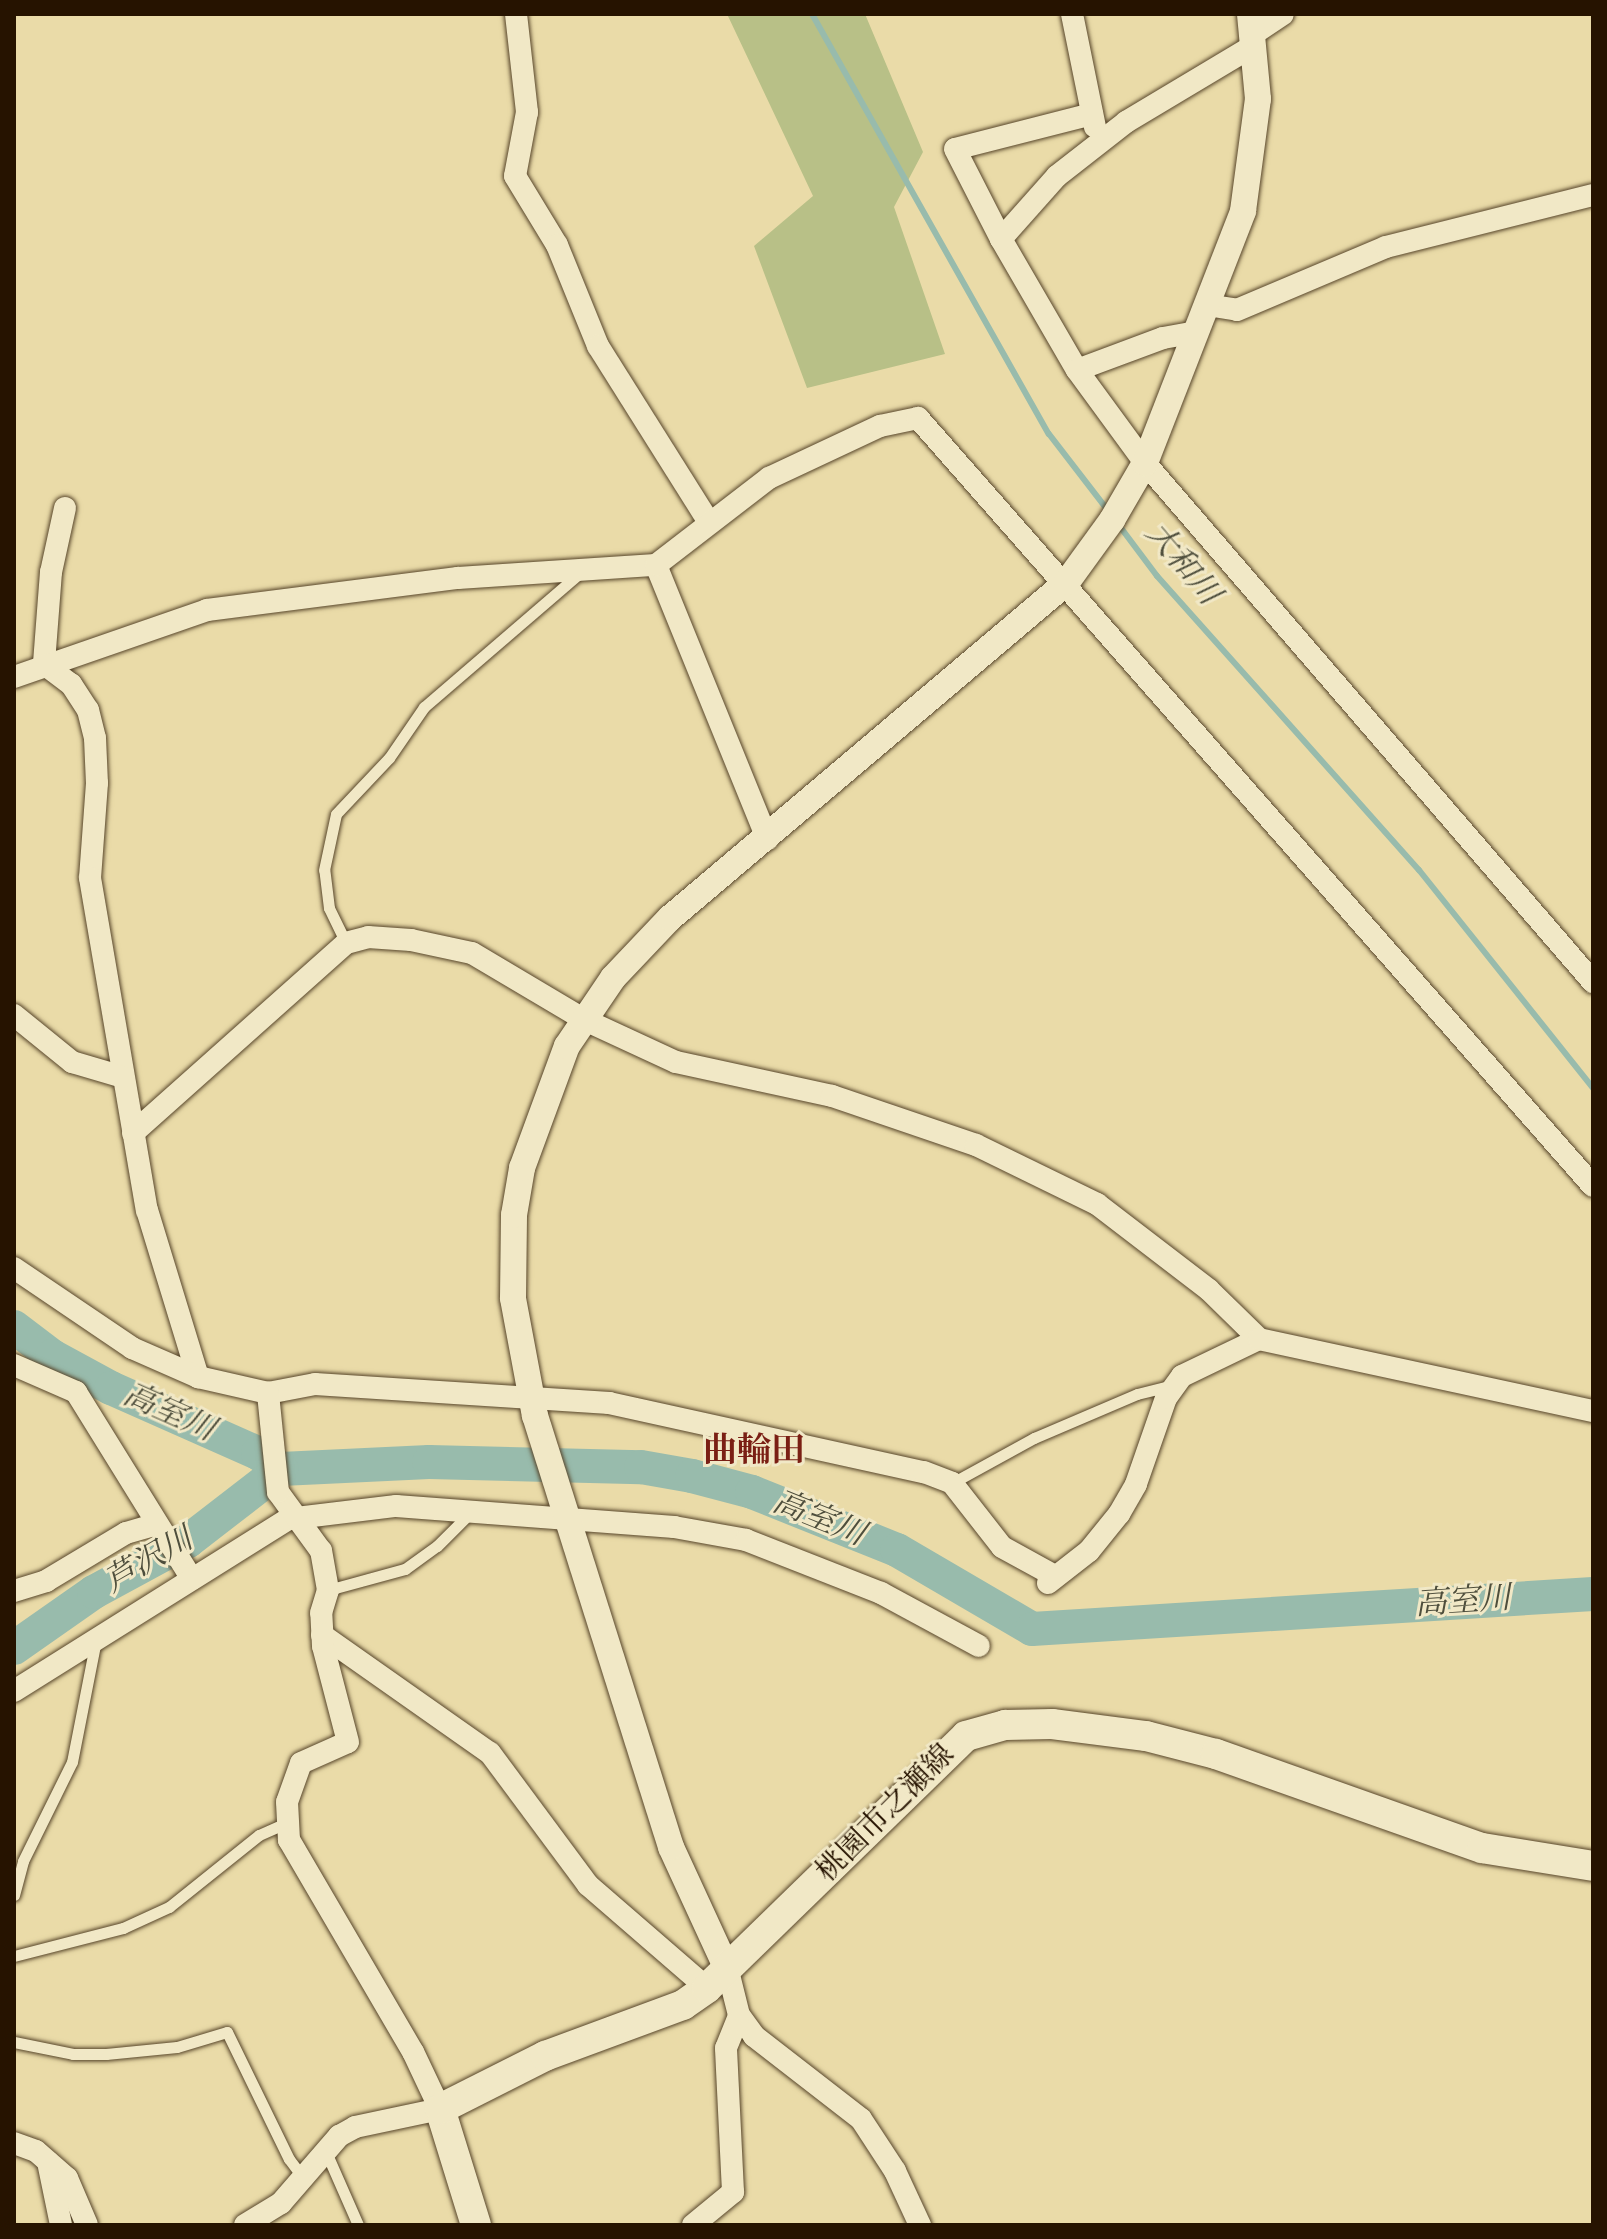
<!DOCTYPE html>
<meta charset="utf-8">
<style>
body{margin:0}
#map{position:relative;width:1607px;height:2239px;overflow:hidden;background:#eadba8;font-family:"IM FELL DW Pica","Noto Serif JP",serif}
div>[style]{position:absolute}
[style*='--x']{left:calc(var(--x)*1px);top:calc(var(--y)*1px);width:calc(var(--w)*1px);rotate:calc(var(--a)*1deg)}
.green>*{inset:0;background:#b8c087}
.stream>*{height:6px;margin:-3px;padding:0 3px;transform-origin:3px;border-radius:3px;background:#98bbac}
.river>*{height:34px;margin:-17px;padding:0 17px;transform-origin:17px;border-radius:17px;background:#98bbac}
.roads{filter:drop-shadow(0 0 2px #57452a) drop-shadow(0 0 2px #57452a)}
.service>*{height:11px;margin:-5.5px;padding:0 5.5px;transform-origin:5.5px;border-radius:5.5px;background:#f1e8c6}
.minor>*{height:22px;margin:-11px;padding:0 11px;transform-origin:11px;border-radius:11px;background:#f1e8c6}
.tertiary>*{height:26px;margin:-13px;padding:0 13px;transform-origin:13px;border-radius:13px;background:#f1e8c6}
.secondary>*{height:30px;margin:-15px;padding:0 15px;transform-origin:15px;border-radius:15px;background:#f1e8c6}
span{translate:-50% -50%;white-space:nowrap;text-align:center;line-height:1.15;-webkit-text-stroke:6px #f1e8c6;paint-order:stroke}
.street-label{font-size:30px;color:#261300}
.water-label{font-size:32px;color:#4e4e3c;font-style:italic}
.quarter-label{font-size:34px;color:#7a1f14;font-weight:700}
.frame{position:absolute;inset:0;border:16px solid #261300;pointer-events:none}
</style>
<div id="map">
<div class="green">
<i style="clip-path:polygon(727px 14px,865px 14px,923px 152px,894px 207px,945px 354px,807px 388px,754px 246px,813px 196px)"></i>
</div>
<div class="stream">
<i style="--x:812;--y:14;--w:482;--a:60.6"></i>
<i style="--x:1049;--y:434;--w:98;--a:52.4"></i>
<i style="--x:1118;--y:524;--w:65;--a:53.1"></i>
<i style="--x:1157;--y:576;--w:394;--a:48.3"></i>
<i style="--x:1419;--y:870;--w:279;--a:51.4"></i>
</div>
<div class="river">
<i style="--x:14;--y:1327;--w:48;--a:37.3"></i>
<i style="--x:52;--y:1356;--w:67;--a:28.5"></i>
<i style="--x:111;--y:1388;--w:161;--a:23.9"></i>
<i style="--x:258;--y:1453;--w:28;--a:35"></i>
<i style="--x:281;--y:1469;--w:148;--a:-2.7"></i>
<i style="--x:429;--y:1462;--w:212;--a:1.4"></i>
<i style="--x:641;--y:1467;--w:52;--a:10"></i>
<i style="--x:692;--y:1476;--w:62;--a:14.9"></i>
<i style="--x:752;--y:1492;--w:156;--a:21.8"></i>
<i style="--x:897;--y:1550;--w:156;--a:30.3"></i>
<i style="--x:1032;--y:1629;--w:562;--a:-3.57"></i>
<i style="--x:14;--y:1648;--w:98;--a:-35"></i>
<i style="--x:94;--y:1592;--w:107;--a:-28.5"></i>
<i style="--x:188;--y:1541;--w:118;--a:-37.7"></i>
</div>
<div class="roads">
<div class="service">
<i style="--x:346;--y:943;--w:39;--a:-116"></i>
<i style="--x:329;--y:908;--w:38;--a:-97"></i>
<i style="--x:324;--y:870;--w:57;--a:-77.9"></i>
<i style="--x:336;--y:814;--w:77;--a:-46.6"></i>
<i style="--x:389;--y:758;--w:62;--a:-55.5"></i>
<i style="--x:424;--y:707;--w:206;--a:-40.7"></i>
<i style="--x:952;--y:1483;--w:94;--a:-28.8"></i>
<i style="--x:1034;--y:1438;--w:112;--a:-23.1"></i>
<i style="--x:1137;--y:1394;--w:38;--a:-14"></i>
<i style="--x:328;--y:1590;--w:80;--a:-15.3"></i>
<i style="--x:405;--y:1569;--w:39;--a:-36"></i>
<i style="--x:437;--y:1546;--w:48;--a:-45"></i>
<i style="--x:14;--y:1895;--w:35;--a:-75"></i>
<i style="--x:23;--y:1861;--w:110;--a:-63.7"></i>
<i style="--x:72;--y:1762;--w:124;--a:-78.9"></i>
<i style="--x:14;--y:1956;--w:113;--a:-14.4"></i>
<i style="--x:123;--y:1928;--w:51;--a:-24.5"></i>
<i style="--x:169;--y:1907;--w:115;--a:-38.7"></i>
<i style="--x:259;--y:1835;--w:32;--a:-24"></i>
<i style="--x:14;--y:2042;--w:60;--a:11.5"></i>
<i style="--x:73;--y:2054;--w:33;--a:0"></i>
<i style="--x:106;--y:2054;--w:71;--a:-5.6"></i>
<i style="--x:177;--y:2047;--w:52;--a:-16.7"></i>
<i style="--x:227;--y:2032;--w:141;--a:64"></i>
<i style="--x:289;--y:2159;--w:25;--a:53"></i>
<i style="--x:326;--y:2152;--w:80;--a:66.3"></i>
</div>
<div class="minor">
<i style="--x:516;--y:14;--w:99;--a:83.6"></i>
<i style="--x:527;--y:112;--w:65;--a:100.6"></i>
<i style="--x:515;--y:176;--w:81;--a:58.7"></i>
<i style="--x:557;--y:245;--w:109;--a:67.9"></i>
<i style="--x:598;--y:346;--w:208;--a:57.8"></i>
<i style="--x:1072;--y:14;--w:115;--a:78.5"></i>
<i style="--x:1252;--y:35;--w:37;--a:-34"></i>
<i style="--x:1092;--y:114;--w:141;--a:165.7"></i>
<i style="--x:955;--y:149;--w:101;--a:62.9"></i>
<i style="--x:1001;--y:239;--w:151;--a:59.9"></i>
<i style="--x:1077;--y:370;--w:115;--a:53.8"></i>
<i style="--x:1145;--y:463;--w:686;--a:49.2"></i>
<i style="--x:1001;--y:239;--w:84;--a:-48.4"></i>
<i style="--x:1057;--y:176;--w:88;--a:-38"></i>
<i style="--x:1126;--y:122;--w:148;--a:-30.9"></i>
<i style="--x:1207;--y:305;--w:30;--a:9"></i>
<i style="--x:1237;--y:310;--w:162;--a:-22.9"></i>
<i style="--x:1386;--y:247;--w:213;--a:-14.1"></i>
<i style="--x:1077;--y:370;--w:92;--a:-20.4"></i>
<i style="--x:1163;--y:338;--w:35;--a:-10"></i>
<i style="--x:65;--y:508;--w:66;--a:102.3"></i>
<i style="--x:51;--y:572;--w:92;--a:94.4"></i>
<i style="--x:44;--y:664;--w:34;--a:37"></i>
<i style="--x:71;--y:684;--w:31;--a:57"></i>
<i style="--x:88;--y:710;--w:29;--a:76"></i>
<i style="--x:95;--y:738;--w:45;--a:87.5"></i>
<i style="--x:97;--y:783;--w:95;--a:94.2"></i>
<i style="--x:90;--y:878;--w:337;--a:80.3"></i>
<i style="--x:147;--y:1210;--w:175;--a:73"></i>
<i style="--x:656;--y:565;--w:296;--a:67.9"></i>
<i style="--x:14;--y:677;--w:204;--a:-19.1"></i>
<i style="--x:207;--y:610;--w:253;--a:-7.3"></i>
<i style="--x:458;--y:578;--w:198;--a:-3.8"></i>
<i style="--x:656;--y:565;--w:143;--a:-37.6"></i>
<i style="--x:769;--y:478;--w:123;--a:-25.1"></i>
<i style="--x:880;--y:426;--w:39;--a:-12"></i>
<i style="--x:918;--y:418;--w:1022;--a:48.69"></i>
<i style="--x:14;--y:1015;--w:75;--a:39"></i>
<i style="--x:72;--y:1062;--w:53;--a:16.4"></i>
<i style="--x:133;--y:1133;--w:285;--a:-41.7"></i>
<i style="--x:346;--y:943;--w:23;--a:-15"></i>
<i style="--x:368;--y:937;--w:43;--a:4"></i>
<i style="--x:411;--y:940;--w:62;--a:12"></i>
<i style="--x:472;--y:953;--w:131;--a:30.7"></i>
<i style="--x:585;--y:1020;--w:100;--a:24.8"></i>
<i style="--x:676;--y:1062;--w:160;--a:12.3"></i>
<i style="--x:832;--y:1096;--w:152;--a:18.8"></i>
<i style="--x:976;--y:1145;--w:135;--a:26"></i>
<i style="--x:1097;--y:1204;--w:141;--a:37.5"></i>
<i style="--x:1209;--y:1290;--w:70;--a:44.4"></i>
<i style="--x:14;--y:1268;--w:143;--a:34.1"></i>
<i style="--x:132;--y:1348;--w:72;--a:23.7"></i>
<i style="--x:198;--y:1377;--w:72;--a:12.9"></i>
<i style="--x:268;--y:1393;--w:48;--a:-10.8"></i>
<i style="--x:315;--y:1384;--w:295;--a:3.7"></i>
<i style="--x:609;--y:1403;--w:322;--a:12.4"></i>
<i style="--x:924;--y:1472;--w:30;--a:21"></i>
<i style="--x:952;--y:1483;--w:81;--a:52"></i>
<i style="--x:1002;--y:1547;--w:60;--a:28.7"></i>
<i style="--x:14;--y:1365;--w:68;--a:23.5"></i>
<i style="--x:76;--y:1392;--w:220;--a:58.2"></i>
<i style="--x:1048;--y:1583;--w:52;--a:-38"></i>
<i style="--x:1089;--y:1551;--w:48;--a:-51"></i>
<i style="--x:1119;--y:1514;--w:34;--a:-60"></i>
<i style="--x:1136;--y:1484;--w:91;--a:-70.8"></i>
<i style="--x:1166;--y:1398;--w:27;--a:-54"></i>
<i style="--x:1182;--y:1376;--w:85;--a:-25.7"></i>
<i style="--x:1259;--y:1339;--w:342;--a:12.2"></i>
<i style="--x:14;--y:1591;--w:34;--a:-17"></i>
<i style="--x:46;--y:1581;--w:93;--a:-31"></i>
<i style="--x:126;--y:1533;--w:32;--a:-16"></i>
<i style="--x:322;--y:1635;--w:205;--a:35.1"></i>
<i style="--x:490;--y:1753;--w:164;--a:53.4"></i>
<i style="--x:588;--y:1885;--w:157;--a:40.9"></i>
<i style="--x:14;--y:1691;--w:324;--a:-32.1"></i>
<i style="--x:288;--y:1519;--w:109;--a:-6.9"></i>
<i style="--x:396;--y:1506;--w:279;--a:4.3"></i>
<i style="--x:674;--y:1527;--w:73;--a:10.2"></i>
<i style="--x:746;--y:1540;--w:145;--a:21.4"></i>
<i style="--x:881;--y:1593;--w:111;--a:28.4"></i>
<i style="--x:728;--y:1971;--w:45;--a:76"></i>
<i style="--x:739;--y:2015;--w:26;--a:54"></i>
<i style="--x:754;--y:2036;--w:135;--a:37.8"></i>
<i style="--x:861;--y:2119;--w:62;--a:56.8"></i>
<i style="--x:895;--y:2171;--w:60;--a:65.2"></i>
<i style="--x:14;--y:2143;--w:23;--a:20"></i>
<i style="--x:36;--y:2151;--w:41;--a:41.1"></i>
<i style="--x:67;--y:2178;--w:51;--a:66.9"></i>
<i style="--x:48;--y:2162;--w:64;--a:78.3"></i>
<i style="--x:245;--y:2225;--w:42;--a:-31.4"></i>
<i style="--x:281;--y:2203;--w:89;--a:-49.1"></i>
<i style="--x:339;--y:2136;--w:18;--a:-29"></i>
<i style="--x:355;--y:2127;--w:87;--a:-12"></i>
<i style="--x:440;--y:2109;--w:63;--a:-115.3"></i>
<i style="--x:413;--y:2052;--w:246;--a:-120.3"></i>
<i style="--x:289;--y:1840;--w:38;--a:-93"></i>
<i style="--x:287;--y:1802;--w:41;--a:-70.3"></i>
<i style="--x:301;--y:1763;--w:51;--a:-24.1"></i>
<i style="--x:348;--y:1742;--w:99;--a:-104.6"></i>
<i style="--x:323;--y:1646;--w:33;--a:-93"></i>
<i style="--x:321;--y:1613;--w:24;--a:-73"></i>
<i style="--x:328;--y:1590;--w:40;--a:-100"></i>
<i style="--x:321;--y:1551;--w:73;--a:-126.1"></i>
<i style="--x:278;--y:1492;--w:100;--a:-95.8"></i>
<i style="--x:693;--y:2225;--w:52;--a:-39.5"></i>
<i style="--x:733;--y:2192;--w:144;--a:-92.8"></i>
<i style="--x:726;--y:2048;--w:35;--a:-68"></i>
</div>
<div class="tertiary">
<i style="--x:728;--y:1971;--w:136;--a:-114.7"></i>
<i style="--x:671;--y:1847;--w:452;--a:-107.5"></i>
<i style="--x:535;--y:1416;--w:120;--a:-100.6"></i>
<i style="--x:513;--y:1298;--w:83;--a:-89.3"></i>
<i style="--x:514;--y:1215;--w:48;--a:-80.3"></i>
<i style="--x:522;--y:1168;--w:130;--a:-69.8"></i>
<i style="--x:567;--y:1046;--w:82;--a:-55.9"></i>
<i style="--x:613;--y:978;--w:83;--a:-46.5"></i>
<i style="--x:670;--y:918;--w:520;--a:-40.24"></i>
<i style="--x:1067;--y:582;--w:77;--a:-54"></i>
<i style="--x:1112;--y:520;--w:66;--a:-59.9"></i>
<i style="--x:1145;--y:463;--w:270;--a:-68.7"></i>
<i style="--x:1243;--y:211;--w:113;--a:-82.4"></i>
<i style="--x:1258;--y:99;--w:85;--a:-95.4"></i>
</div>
<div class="secondary">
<i style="--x:476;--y:2225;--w:121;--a:-107.2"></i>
<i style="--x:440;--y:2109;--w:118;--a:-26.8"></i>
<i style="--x:545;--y:2056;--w:147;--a:-20.3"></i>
<i style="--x:683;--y:2005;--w:29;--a:-35"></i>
<i style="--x:707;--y:1988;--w:361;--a:-44.2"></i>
<i style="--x:966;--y:1736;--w:41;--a:-15.8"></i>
<i style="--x:1005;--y:1725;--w:47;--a:-1.2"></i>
<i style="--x:1052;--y:1724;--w:95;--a:7.3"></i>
<i style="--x:1146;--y:1736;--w:72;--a:14.4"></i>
<i style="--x:1216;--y:1754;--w:282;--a:19.5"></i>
<i style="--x:1482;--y:1848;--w:112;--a:9.2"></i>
</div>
</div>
<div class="street-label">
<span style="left:886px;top:1814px;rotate:-45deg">桃園市之瀬線</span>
</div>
<div class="water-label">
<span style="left:1182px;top:564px;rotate:50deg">大和川</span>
<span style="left:169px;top:1413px;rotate:24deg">高室川</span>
<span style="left:819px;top:1519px;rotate:22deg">高室川</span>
<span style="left:149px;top:1561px;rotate:-30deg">芦沢川</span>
<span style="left:1463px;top:1602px;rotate:-4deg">高室川</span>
</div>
<div class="quarter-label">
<span style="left:754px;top:1452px">曲輪田</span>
</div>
<div class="frame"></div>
</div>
